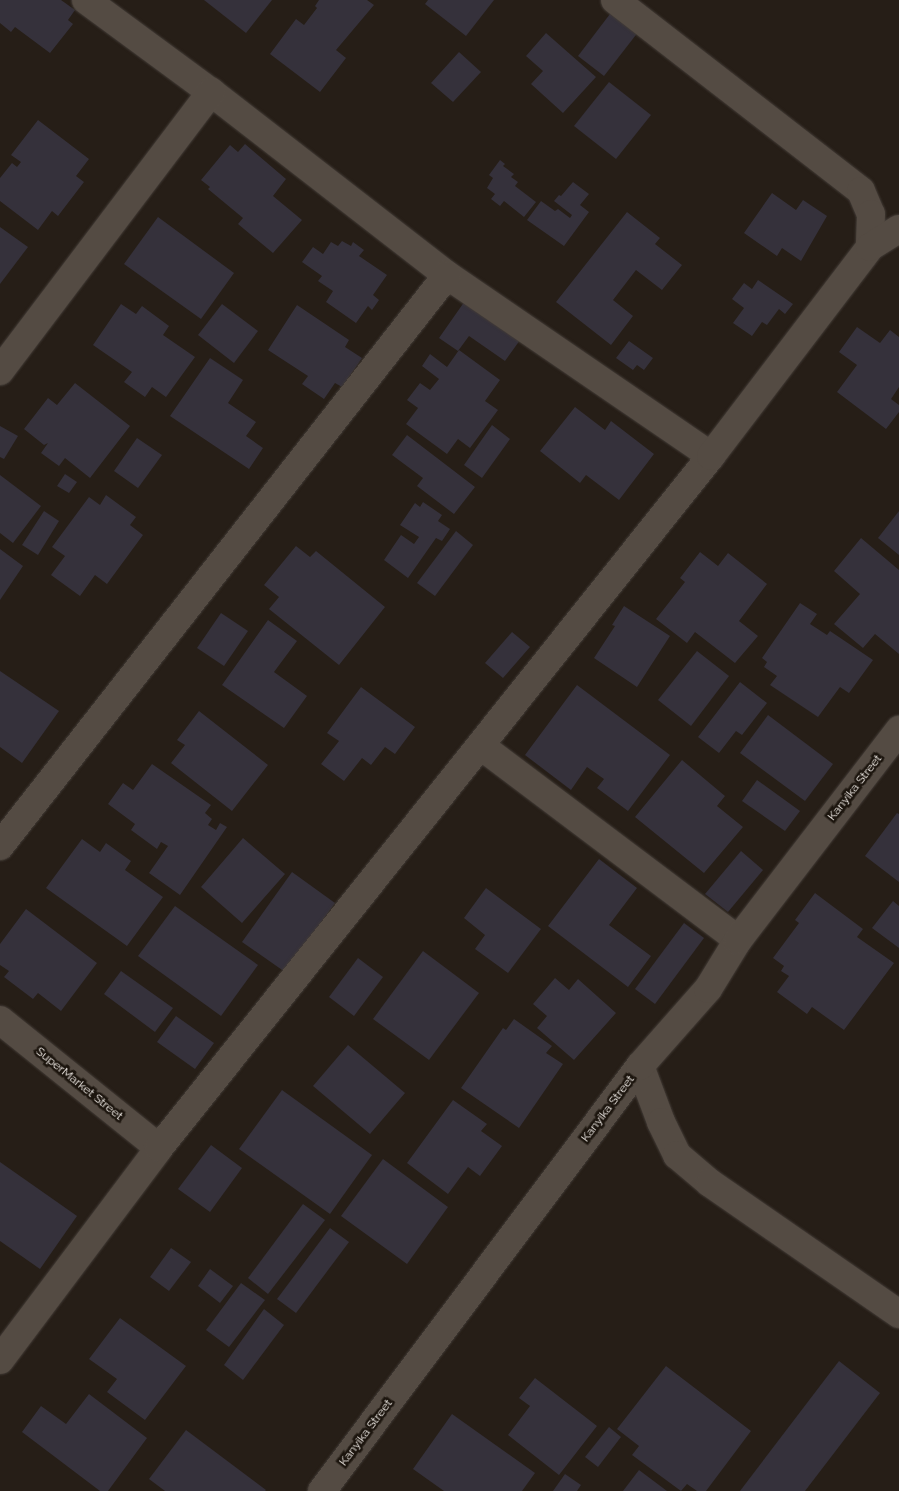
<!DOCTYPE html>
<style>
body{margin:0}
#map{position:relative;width:899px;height:1491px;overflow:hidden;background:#261e17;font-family:Raleway,sans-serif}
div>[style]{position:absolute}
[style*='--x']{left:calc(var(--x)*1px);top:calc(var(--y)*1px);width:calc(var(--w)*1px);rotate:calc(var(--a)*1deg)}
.building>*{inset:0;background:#35313b}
.roads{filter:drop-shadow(0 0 1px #423b36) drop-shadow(0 0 1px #423b36)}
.street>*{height:28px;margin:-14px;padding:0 14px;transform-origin:14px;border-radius:14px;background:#544b43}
span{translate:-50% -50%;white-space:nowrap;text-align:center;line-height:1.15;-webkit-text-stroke:5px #1c150e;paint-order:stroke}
.street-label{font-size:12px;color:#f5f0eb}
</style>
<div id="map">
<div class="building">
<i style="clip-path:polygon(0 0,61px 0,75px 10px,68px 20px,73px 24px,50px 53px,15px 27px,11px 32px,0 23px)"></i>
<i style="clip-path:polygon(204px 0,272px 0,246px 33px)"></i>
<i style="clip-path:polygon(319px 0,367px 0,374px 5px,336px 50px,346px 58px,320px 92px,270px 54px,296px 19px,304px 25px,317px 8px,315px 6px)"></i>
<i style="clip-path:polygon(428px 0,494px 0,466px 36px,425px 4px)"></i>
<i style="clip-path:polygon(613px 10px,639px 31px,604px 76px,578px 56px)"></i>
<i style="clip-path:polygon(546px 33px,596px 77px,563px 113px,531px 84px,543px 71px,526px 56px)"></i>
<i style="clip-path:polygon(459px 52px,481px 72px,453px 102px,431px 83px)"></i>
<i style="clip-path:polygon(609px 82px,651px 115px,616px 159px,574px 126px)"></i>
<i style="clip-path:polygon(38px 120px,89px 159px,76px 176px,84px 182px,58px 216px,52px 211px,38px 230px,0 201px,0 178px,12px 163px,17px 167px,21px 162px,11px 155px)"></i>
<i style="clip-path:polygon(245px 144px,286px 179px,273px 196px,302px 220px,273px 253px,238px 224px,243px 218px,208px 189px,210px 187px,201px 180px,230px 145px,238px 152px)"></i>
<i style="clip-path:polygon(500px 160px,505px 164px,503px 166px,514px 174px,511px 177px,518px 182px,515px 186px,536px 202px,524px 217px,504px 201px,500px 206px,491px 199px,495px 194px,487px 188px,493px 178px,489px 175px)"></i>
<i style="clip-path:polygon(573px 182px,589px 194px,580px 205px,589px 212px,564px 246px,527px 220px,541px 201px,555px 211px,558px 209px,570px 218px,572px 215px,554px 201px,559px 195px,561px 196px)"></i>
<i style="clip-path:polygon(772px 193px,796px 210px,803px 200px,827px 216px,801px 261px,782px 248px,777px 256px,744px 233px)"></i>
<i style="clip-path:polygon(627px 212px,660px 238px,655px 244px,682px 265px,662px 290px,636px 270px,613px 300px,633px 316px,611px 345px,556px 302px)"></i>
<i style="clip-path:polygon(158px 217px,234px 273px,201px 319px,124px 264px)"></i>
<i style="clip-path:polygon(0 227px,28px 247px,0 284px)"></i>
<i style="clip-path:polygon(342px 241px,351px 246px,353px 242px,364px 250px,359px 256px,387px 275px,373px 295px,379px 300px,372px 310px,368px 306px,356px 323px,326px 302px,333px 291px,318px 281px,322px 276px,302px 262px,313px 247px,323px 254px,331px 242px,338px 246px)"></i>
<i style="clip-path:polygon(758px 280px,793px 304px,785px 314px,779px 309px,767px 325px,762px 322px,752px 336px,733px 323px,744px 308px,732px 299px,744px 283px,752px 289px)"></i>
<i style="clip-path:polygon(467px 298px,523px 336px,505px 361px,469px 336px,458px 351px,439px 338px)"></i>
<i style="clip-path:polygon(121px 304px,136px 314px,142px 306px,169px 326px,163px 335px,195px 357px,166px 397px,152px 387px,145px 397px,124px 382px,132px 372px,93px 345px)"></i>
<i style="clip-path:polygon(222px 304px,258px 331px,234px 363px,198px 335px)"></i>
<i style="clip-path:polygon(297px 305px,349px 340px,345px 347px,362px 358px,342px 387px,335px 383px,324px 399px,302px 384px,308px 376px,268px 350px)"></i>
<i style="clip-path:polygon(857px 327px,880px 343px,890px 330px,899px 337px,899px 387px,891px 399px,899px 405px,899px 412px,886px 429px,837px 392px,857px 365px,839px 352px)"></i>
<i style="clip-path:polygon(629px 341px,653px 358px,644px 370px,637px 365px,633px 370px,616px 358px)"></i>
<i style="clip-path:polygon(459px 350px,500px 380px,485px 401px,498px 410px,470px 448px,458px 439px,447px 454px,406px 424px,418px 408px,407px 400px,420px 383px,430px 390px,439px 379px,422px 366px,430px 354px,447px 367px)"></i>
<i style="clip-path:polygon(210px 358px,243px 380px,228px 403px,256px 422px,246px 436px,263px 448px,249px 469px,170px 416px)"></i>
<i style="clip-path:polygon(75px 383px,130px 426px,90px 478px,65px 458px,59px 466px,41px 453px,48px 443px,44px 445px,24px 429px,48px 398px,57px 405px)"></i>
<i style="clip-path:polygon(575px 407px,605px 430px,611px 421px,654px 454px,619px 500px,586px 475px,580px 483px,540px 451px)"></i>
<i style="clip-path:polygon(492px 425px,510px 439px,482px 478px,464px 465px)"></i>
<i style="clip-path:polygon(0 426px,18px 436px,4px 459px,0 457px)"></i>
<i style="clip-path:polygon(407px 435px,475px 487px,454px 514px,417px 486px,423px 478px,392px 455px)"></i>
<i style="clip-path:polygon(137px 438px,162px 455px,138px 488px,114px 471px)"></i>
<i style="clip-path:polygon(65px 474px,77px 482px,69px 493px,57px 486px)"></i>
<i style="clip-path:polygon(0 475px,41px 506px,13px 543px,0 533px)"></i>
<i style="clip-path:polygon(106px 495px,136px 517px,130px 525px,143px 535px,107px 584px,95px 575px,80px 596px,51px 575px,65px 556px,52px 547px,89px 497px,100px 505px)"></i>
<i style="clip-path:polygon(423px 502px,442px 515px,438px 521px,450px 529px,442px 541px,436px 538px,408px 578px,384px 560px,401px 535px,414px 544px,419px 537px,400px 525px,415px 503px,420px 507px)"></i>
<i style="clip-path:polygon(44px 511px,59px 521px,38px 555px,22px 545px)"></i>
<i style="clip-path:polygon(899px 511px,899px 555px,878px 538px)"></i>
<i style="clip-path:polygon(456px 531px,473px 545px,435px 596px,417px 583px)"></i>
<i style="clip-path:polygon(861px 538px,899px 570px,899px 654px,875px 634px,863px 648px,834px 624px,860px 594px,834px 571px)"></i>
<i style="clip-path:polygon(296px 546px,310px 557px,316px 551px,385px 607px,339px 665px,269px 609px,279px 597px,264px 585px)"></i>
<i style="clip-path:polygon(0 549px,23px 566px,0 600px)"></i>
<i style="clip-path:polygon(700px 552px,718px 566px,728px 553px,767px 584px,739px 621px,758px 636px,735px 663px,695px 632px,687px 643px,656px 619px,685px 582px,680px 578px)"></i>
<i style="clip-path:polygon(800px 603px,817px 614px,810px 624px,827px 635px,830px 631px,873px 660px,849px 693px,840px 687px,818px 717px,770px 685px,777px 676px,764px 667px,767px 662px,762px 658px)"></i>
<i style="clip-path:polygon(624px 606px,670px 636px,637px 687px,594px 658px,615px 626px,612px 625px)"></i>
<i style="clip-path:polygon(221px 613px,248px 631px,224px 666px,197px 648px)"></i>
<i style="clip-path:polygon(268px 620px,297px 641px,274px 672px,307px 696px,284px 728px,222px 685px)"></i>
<i style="clip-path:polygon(512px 632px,530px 647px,503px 678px,485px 663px)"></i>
<i style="clip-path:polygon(697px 651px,729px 676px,691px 726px,658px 700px)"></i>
<i style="clip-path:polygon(0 671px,59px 711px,22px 763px,0 747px)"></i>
<i style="clip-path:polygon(740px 682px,767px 703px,742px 735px,736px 731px,719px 753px,698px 737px)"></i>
<i style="clip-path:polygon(577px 685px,670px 755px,628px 811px,597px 788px,604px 779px,587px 767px,571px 790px,525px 755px)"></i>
<i style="clip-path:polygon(361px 687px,415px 727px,395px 754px,385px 747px,371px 765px,362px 758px,344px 781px,321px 764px,339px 741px,327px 733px)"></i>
<i style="clip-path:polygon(199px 711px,268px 765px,232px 811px,171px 763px,185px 745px,177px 740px)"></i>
<i style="clip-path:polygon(768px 715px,833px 764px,805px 801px,740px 753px)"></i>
<i style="clip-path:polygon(682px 760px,725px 796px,717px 806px,743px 827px,704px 873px,635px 817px)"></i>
<i style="clip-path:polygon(152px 764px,211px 805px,205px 813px,212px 819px,208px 825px,216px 830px,220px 823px,227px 827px,180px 895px,149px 873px,168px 846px,161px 842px,157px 849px,131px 830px,135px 824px,108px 804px,123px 783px,133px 790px)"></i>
<i style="clip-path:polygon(757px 780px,800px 811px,785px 831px,742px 801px)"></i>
<i style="clip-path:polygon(897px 813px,899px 814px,899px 882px,865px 856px)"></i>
<i style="clip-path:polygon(243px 838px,285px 874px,242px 923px,201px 887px)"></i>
<i style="clip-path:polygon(82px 839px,100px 852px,106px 843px,131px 861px,125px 870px,163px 897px,127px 946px,46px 888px)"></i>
<i style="clip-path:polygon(741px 851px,763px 870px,728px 912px,705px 894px)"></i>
<i style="clip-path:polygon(599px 859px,637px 888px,609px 925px,651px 956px,628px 987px,548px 926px)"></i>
<i style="clip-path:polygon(292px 872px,335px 903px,285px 972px,242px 942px)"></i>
<i style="clip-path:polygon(486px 888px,541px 929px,508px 973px,475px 949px,485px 935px,464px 918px)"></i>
<i style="clip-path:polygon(815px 893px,863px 929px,857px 937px,894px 963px,844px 1030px,812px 1007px,807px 1014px,777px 992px,789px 976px,781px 971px,784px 966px,773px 958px,799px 923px,795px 920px)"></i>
<i style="clip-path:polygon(893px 901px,899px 906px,899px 948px,872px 928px)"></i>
<i style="clip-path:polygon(175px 906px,258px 965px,221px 1016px,138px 956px)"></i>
<i style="clip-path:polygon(26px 909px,97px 963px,61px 1011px,38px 993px,33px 999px,4px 977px,9px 971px,0 965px,0 944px)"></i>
<i style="clip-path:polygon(684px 923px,704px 938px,655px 1004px,635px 989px)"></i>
<i style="clip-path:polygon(423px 951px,479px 993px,429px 1060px,373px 1019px)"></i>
<i style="clip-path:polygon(358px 958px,383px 977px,354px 1016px,329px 997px)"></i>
<i style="clip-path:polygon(121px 971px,173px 1008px,155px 1032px,104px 994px)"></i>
<i style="clip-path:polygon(555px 978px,569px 990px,578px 979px,616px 1013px,574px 1060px,537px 1028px,547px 1016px,533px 1004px)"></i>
<i style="clip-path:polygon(176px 1016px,214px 1043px,195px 1069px,157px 1042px)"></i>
<i style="clip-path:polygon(514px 1019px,552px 1046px,546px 1053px,563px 1064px,519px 1128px,461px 1088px,503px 1028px,506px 1030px)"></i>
<i style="clip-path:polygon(348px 1045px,405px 1093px,370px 1134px,313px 1086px)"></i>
<i style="clip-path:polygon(282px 1090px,372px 1155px,330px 1214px,239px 1149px)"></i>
<i style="clip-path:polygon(453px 1100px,487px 1124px,481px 1131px,502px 1146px,480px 1176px,468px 1167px,448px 1194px,407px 1163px)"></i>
<i style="clip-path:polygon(211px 1145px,242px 1168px,210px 1212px,178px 1189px)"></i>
<i style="clip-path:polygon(383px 1159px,448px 1207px,407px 1264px,341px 1216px)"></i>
<i style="clip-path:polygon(0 1162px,77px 1216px,40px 1269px,0 1241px)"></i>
<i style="clip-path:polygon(303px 1204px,325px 1220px,268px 1294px,248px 1278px)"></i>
<i style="clip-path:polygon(330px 1228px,349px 1242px,296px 1313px,277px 1299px)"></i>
<i style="clip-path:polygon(171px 1248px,191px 1262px,169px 1291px,150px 1277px)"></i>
<i style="clip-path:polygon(210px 1269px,233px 1286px,220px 1303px,198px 1286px)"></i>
<i style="clip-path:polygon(241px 1283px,265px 1300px,229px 1347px,206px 1330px)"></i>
<i style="clip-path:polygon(264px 1309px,284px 1325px,243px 1380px,224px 1365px)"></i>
<i style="clip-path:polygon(120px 1318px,186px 1366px,145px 1420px,107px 1392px,117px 1379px,89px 1359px)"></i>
<i style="clip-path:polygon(839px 1361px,880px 1393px,805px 1491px,740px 1491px)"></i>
<i style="clip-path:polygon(666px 1366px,751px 1431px,706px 1491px,697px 1491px,687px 1484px,681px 1491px,632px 1455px,639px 1446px,617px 1429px)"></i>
<i style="clip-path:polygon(535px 1378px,597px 1426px,559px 1475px,508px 1435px,530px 1406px,519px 1398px)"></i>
<i style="clip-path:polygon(89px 1394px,147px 1438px,108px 1491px,100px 1491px,22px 1432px,41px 1406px,66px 1424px)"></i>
<i style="clip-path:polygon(452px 1414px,535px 1473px,522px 1491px,444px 1491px,413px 1469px)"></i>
<i style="clip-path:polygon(609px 1427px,621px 1437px,598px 1467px,585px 1457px)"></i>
<i style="clip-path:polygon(186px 1430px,266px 1490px,265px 1491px,165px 1491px,149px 1479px)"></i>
<i style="clip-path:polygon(639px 1470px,667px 1491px,623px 1491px)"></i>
<i style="clip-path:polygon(565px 1474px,581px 1485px,577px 1491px,553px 1491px)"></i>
</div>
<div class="roads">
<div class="street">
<i style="--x:86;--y:0;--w:155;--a:36.4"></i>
<i style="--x:211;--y:92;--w:299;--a:37.8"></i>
<i style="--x:447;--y:275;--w:320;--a:34.4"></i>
<i style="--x:615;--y:0;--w:311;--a:37.8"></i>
<i style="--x:861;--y:191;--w:25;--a:67"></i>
<i style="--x:871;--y:214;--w:33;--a:92"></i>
<i style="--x:0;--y:371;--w:350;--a:-52.9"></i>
<i style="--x:481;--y:746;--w:322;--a:37"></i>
<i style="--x:0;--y:846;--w:725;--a:-51.94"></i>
<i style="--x:0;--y:1020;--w:204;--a:38.8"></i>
<i style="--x:640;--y:1066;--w:60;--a:69.4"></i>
<i style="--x:661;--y:1122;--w:37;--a:64"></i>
<i style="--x:677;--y:1155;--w:43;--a:40.3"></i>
<i style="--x:710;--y:1183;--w:230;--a:34.7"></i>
<i style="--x:0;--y:1360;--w:265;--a:-53.1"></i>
<i style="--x:159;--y:1148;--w:885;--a:-51.42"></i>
<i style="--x:711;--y:456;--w:263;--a:-52.7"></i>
<i style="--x:870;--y:247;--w:34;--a:-32"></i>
<i style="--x:322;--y:1491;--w:531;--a:-53.19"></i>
<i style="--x:640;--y:1066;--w:103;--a:-48.6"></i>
<i style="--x:708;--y:989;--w:57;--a:-58.5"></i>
<i style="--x:738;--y:940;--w:265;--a:-52.5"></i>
</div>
</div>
<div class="street-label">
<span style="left:855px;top:788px;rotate:-52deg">Kanyika Street</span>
<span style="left:79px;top:1084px;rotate:39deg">SuperMarket Street</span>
<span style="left:608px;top:1109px;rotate:-53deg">Kanyika Street</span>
<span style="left:366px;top:1433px;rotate:-53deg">Kanyika Street</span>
</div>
</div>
